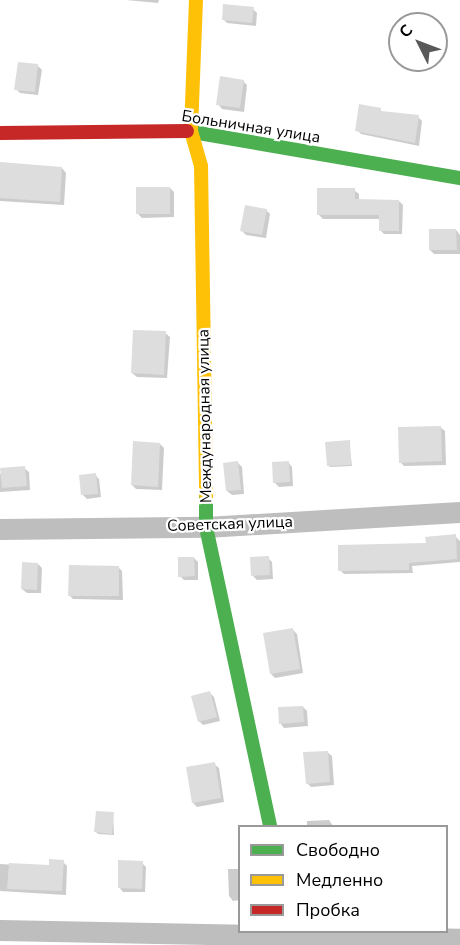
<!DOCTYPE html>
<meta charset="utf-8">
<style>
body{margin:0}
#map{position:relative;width:460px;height:945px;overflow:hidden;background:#fff;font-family:"Nunito Sans",sans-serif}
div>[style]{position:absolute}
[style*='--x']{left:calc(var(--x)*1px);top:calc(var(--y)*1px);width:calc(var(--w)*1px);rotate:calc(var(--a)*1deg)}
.shadow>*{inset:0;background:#0003}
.building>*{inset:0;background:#ddd}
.street>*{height:21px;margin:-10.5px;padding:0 10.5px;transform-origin:10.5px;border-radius:10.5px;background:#bebebe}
.fast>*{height:14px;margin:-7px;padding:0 7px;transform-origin:7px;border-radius:7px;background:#4caf50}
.slow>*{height:14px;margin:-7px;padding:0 7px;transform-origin:7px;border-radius:7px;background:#ffc107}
.jam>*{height:14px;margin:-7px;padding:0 7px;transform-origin:7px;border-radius:7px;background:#c62828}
span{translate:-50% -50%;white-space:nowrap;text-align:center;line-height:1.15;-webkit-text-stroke:4.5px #fff;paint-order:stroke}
.street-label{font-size:16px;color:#000}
.legend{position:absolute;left:238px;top:825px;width:210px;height:108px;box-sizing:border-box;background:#fff;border:2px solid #999;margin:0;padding:8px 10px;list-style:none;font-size:18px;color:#000}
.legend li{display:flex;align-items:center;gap:12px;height:30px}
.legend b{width:30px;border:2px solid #999}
.north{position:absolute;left:388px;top:12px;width:60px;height:60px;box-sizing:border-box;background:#fff;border:2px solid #999;border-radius:50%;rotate:312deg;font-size:16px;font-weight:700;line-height:24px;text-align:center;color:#000}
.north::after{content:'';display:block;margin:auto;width:21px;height:27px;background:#595959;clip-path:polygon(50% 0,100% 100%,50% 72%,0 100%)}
</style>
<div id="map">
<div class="shadow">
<i style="clip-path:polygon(126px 0,159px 0,158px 3px)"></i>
<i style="clip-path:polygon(253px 9px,257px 13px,256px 26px,227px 23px,223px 19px)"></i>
<i style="clip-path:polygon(38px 66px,42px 70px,38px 95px,20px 93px,16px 89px)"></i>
<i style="clip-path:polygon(243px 81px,247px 85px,244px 112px,222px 109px,218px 104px)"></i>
<i style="clip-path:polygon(380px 110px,384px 113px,418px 117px,422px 121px,419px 146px,361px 134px,357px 130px)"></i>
<i style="clip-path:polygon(0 163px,62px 168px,66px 173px,64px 205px,0 201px)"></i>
<i style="clip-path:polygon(170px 188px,174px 192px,174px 217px,142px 218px,137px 213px)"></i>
<i style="clip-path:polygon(354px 190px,359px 194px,359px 201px,399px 201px,403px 205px,402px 234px,384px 234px,380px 230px,380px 219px,323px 219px,319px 215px)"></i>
<i style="clip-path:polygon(266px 210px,270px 214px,266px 238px,246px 235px,242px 231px)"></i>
<i style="clip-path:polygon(456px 230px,460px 235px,460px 254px,434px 254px,430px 250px)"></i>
<i style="clip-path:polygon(165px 333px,170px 337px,167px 378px,137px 377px,132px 373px)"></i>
<i style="clip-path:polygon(440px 427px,445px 431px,446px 465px,404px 466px,400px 462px)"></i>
<i style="clip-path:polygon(349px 442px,352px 466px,330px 467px,328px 465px)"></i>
<i style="clip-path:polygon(160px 444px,164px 448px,162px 490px,136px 489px,132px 485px)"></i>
<i style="clip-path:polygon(288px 462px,292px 467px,293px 486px,279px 487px,275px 483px)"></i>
<i style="clip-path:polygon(238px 463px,242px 467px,244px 494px,232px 495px,227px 491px)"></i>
<i style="clip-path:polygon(24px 468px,29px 472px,30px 490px,0 492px,0 474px)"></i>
<i style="clip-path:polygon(95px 475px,99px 479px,101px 497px,87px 499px,82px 494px)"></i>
<i style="clip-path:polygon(455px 536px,460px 541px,460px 562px,412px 566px,413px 573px,344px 574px,340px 570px)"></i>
<i style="clip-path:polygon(194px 558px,198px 562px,198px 580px,184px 580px,180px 576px)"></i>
<i style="clip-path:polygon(268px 558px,272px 562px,273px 579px,257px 580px,253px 576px)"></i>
<i style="clip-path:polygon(38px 564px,42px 568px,41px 593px,27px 593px,22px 589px)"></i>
<i style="clip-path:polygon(118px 567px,122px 571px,123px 600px,73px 599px,69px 595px)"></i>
<i style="clip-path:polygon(293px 630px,297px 634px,303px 673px,275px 678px,271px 674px)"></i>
<i style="clip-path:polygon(210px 693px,214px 697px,220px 721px,203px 725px,199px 721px)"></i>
<i style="clip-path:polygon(303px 707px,307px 711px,308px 726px,284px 728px,280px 723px)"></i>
<i style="clip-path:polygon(327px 752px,332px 756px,334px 785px,311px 787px,307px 783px)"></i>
<i style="clip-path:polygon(214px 764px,219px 768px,224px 802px,197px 807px,193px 803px)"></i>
<i style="clip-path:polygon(113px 814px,114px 835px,98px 834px,96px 832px)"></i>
<i style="clip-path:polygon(329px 820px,333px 826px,307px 826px,307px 821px)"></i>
<i style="clip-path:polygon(63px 862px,67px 866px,66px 895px,0 891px,0 864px,50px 867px)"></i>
<i style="clip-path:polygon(142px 863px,146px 867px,145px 892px,123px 892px,119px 887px)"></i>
<i style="clip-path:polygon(228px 869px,240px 869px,240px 900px,233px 901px,229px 896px)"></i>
</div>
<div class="building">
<i style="clip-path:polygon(223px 4px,254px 7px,252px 23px,222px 20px)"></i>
<i style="clip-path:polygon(18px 62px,38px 64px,35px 92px,14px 90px)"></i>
<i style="clip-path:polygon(220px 76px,244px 80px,240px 108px,216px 105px)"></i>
<i style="clip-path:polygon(359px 104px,381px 108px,381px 111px,419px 115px,415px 143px,355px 131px)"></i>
<i style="clip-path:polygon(0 162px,62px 167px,60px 202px,0 198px)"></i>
<i style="clip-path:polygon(136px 187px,170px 187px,170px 214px,136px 214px)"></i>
<i style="clip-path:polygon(317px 188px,355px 188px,355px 199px,399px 200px,399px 231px,379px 231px,379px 215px,317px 215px)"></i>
<i style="clip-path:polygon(245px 205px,267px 209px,262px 235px,240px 231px)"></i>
<i style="clip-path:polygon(429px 229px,456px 229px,457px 250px,429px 250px)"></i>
<i style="clip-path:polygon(133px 330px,166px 331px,164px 375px,131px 373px)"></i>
<i style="clip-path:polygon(441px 426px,442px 461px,399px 463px,398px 427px)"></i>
<i style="clip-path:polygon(350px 440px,351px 465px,327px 466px,325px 442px)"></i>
<i style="clip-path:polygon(133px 441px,160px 443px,158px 487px,131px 485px)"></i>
<i style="clip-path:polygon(238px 461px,241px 490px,226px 491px,223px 463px)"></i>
<i style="clip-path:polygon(289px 461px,290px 482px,273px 483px,272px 462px)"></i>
<i style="clip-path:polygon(25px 466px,27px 486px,2px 488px,0 468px)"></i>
<i style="clip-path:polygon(96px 473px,98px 494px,81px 495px,79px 475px)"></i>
<i style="clip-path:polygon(456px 534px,457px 559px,409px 563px,409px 570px,338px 571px,338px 545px,426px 543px,425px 537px)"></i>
<i style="clip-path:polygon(269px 556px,270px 575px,251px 576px,250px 557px)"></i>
<i style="clip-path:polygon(178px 557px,194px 557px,195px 576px,178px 577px)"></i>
<i style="clip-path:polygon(22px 562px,38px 563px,37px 590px,21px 589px)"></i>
<i style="clip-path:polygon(69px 565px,119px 566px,119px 596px,68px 596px)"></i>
<i style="clip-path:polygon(293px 628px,300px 669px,270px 674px,263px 633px)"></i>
<i style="clip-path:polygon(210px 691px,217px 717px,198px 722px,191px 696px)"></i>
<i style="clip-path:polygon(303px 706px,304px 722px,279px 724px,278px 707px)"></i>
<i style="clip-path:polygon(328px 751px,330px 782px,306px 784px,303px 752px)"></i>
<i style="clip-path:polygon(215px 762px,221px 798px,192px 803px,186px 767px)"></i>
<i style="clip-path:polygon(96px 811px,114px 812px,112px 834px,94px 832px)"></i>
<i style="clip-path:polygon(49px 859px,64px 860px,62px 891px,7px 889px,9px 863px,49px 865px)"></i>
<i style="clip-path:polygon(118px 860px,143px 861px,142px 889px,118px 888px)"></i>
</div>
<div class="street">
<i style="--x:0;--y:529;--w:206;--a:-0.6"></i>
<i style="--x:206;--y:527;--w:254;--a:-3.4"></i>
<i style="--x:0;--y:930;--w:460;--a:1.1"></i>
</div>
<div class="fast">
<i style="--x:187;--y:131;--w:277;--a:9.8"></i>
<i style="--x:206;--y:496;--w:31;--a:90"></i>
<i style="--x:206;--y:527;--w:306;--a:77.9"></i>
</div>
<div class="slow">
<i style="--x:196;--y:0;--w:131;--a:92.2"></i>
<i style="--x:191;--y:131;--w:36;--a:74"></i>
<i style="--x:201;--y:166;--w:330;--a:89.1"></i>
</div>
<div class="jam">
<i style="--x:0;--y:133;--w:187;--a:-0.6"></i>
</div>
<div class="street-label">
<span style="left:251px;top:127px;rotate:9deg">Больничная улица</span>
<span style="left:205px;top:416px;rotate:-91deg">Международная улица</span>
<span style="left:230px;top:524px;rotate:-2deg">Советская улица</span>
</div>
<ul class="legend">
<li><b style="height:8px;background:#4caf50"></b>Свободно</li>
<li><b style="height:8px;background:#ffc107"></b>Медленно</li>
<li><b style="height:8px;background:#c62828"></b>Пробка</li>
</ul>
<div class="north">С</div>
</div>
